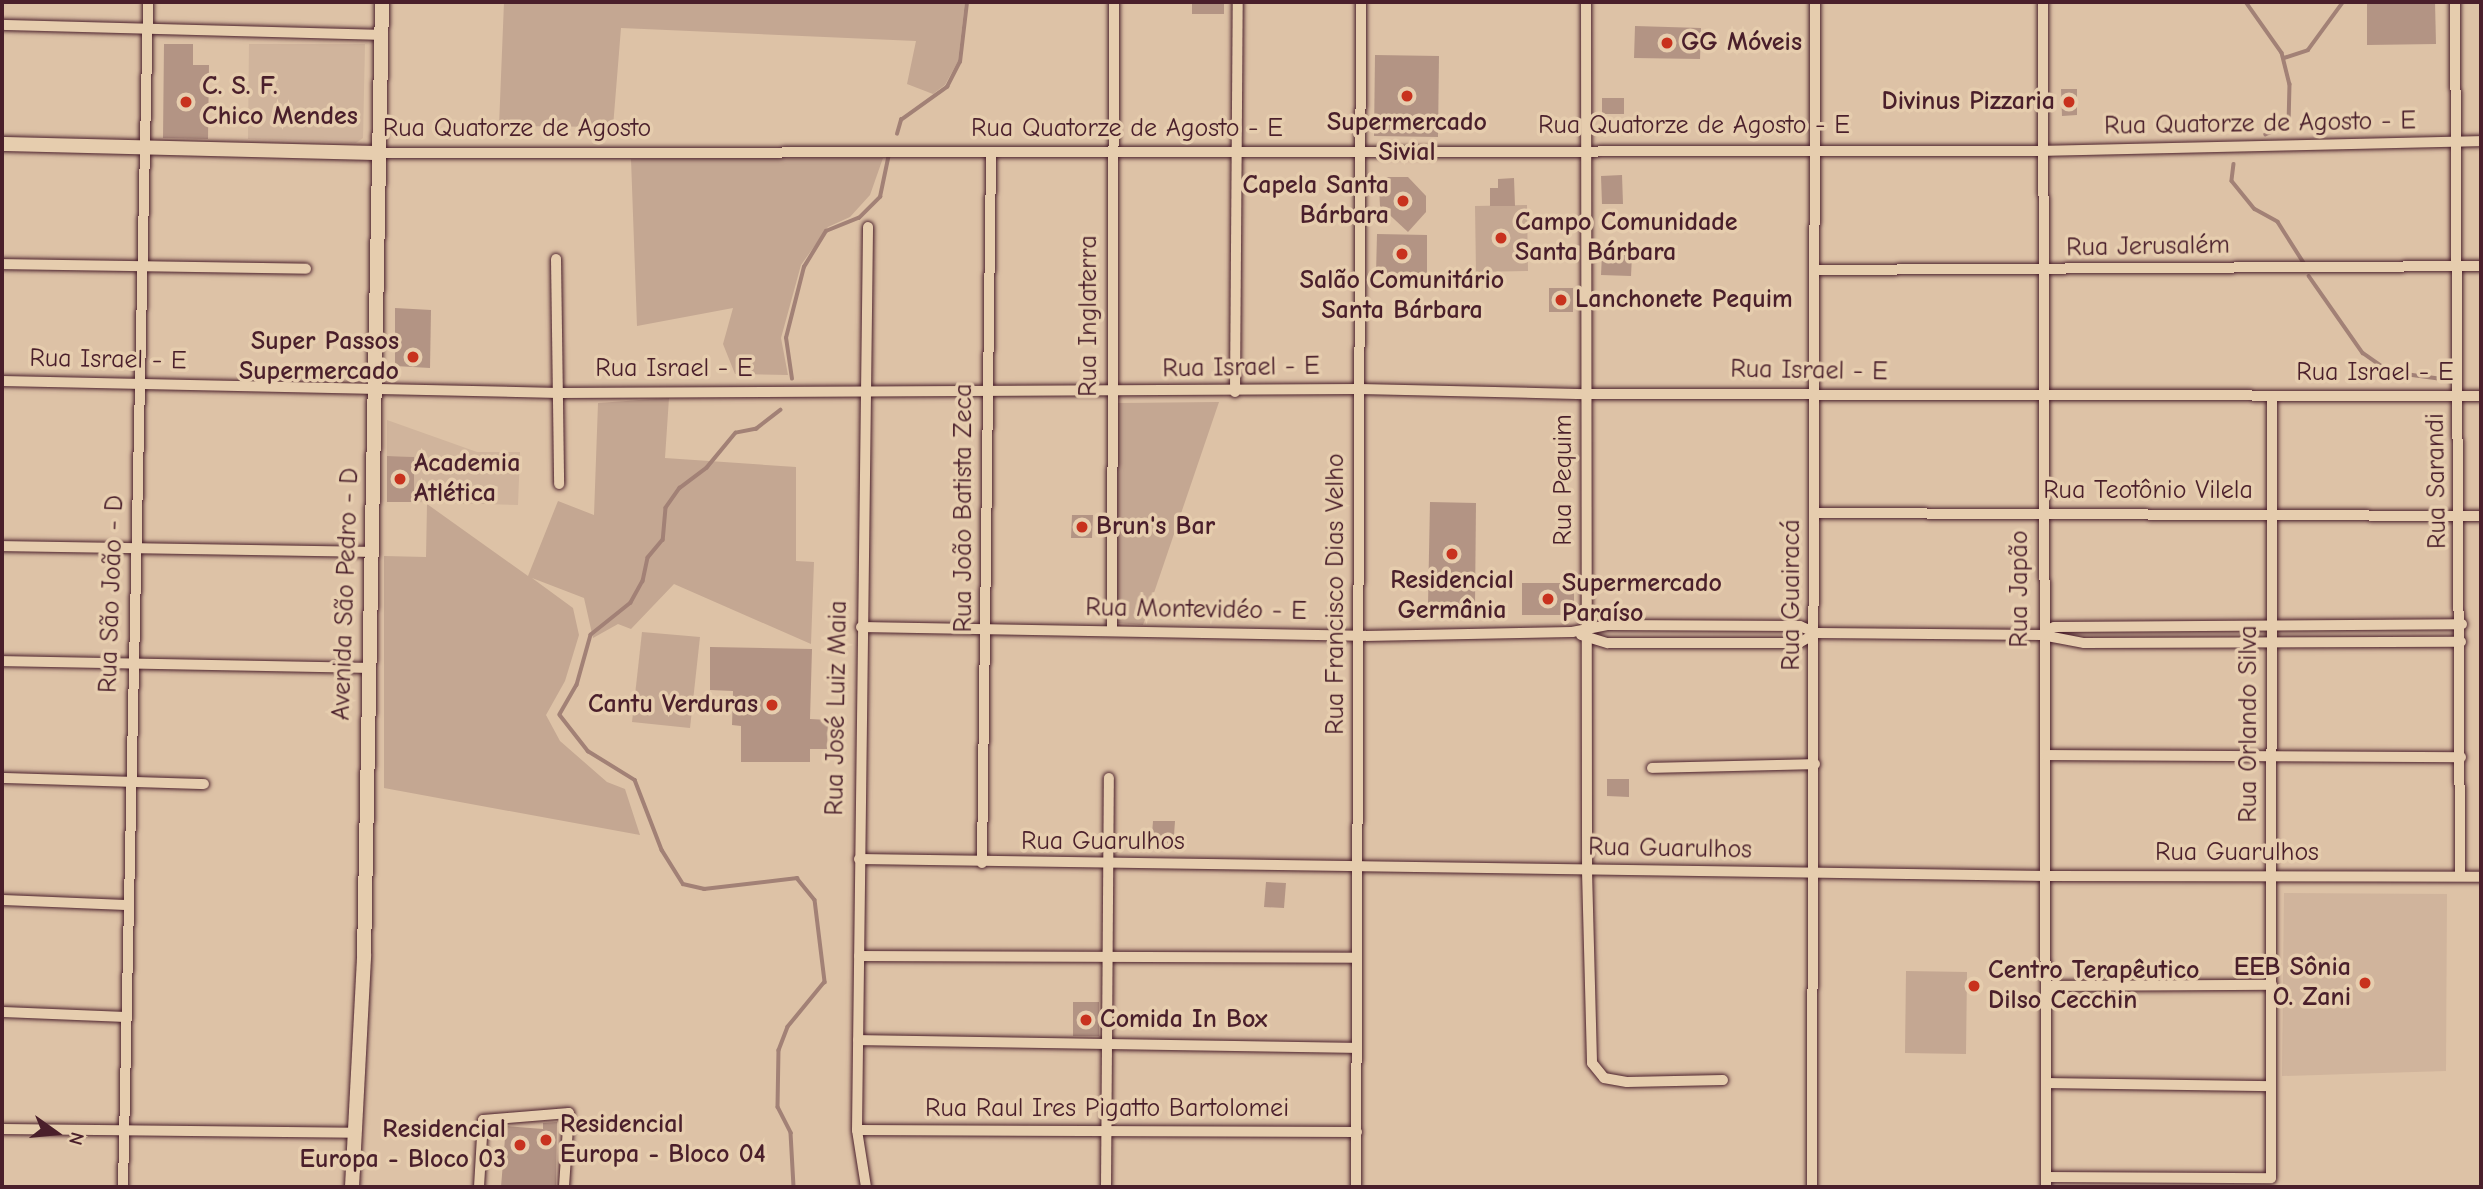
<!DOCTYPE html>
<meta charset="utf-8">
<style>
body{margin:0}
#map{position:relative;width:2483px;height:1189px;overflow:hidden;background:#ddc2a6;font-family:"Comic Neue",sans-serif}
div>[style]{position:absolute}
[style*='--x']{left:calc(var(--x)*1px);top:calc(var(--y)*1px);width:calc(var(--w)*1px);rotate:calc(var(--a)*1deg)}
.built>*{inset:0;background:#d0b49c}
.green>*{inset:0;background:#c4a792}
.stream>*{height:3.5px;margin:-1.75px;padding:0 1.75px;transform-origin:1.75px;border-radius:1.75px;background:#a28176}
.building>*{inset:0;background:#b39484}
.roads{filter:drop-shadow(0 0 2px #4a1f2b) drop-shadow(0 0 2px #4a1f2b)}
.minor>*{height:10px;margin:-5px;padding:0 5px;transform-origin:5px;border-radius:5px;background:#e6cdae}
.tertiary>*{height:14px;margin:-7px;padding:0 7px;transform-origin:7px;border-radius:7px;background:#e6cdae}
.dots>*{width:19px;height:19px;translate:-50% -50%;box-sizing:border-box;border:4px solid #e6cdae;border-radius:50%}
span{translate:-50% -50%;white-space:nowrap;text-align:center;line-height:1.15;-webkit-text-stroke:7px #e6cdae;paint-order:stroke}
.poi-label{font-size:26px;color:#4a1f2b;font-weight:700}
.left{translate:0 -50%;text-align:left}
.right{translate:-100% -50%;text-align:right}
.street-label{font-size:26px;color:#4a1f2b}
.frame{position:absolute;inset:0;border:4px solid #4a1f2b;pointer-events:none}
.north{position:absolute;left:21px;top:1098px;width:70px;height:70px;-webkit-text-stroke:5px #e6cdae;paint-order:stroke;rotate:105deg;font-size:19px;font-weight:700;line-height:28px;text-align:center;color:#4a1f2b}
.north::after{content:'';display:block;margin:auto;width:24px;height:32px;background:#4a1f2b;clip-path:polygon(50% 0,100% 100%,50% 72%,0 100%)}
</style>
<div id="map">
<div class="built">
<i style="clip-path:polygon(249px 44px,365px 44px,363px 138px,356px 143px,248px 139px)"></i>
<i style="clip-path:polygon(387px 420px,477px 452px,520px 452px,518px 505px,414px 502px,414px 457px,387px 456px)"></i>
<i style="clip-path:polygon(2284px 893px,2447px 894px,2446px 1071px,2282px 1076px)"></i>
</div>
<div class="green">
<i style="clip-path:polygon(504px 2px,965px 2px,958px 61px,945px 85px,933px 94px,907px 84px,916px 41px,621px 28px,613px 127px,499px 126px)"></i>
<i style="clip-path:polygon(883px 158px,870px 195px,850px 217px,828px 227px,801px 265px,781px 338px,788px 375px,735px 374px,723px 344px,733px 308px,637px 326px,631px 159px)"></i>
<i style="clip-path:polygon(1527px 205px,1528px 271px,1476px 272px,1475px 206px)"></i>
<i style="clip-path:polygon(669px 398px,665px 458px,796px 467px,796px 561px,814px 562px,811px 644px,674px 584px,631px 629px,618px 624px,593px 638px,584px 598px,532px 578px,573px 608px,579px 635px,565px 681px,546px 715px,560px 741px,607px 782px,625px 789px,640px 835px,384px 788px,384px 556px,426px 557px,427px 504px,528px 576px,558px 501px,594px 515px,598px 403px)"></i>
<i style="clip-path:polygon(1219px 402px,1143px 625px,1117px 623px,1118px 403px)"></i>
<i style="clip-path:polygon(642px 632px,700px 637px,690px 728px,632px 722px)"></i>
<i style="clip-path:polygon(1906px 971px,1967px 972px,1966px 1054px,1905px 1053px)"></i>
</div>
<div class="stream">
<i style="--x:2246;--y:2;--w:62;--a:54.8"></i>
<i style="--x:2282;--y:53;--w:32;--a:76"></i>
<i style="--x:2290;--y:84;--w:41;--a:91.4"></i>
<i style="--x:2289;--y:125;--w:25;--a:157"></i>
<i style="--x:2284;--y:58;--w:25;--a:-18"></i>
<i style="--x:2308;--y:50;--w:59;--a:-53.9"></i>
<i style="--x:897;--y:134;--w:15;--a:-74"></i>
<i style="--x:901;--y:120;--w:57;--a:-35.7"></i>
<i style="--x:947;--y:87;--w:28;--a:-63"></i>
<i style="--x:960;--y:62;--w:60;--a:-83.3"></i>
<i style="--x:2234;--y:164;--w:17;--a:97"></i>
<i style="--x:2232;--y:181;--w:36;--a:51"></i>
<i style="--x:2255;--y:209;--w:26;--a:29"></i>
<i style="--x:2278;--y:222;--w:49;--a:57.6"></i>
<i style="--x:2309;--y:276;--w:94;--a:55"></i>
<i style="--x:2363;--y:353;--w:33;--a:35"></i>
<i style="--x:2390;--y:372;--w:60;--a:7.7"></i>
<i style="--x:792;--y:379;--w:41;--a:-98.3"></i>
<i style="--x:786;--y:338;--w:73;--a:-75.8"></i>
<i style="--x:804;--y:267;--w:42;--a:-58.6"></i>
<i style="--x:826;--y:231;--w:35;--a:-22"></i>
<i style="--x:859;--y:218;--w:30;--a:-45"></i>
<i style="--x:880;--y:197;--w:44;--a:-78.2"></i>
<i style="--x:781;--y:410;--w:31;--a:142"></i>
<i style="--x:757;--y:429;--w:21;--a:169"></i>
<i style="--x:736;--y:433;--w:45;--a:129.6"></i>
<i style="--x:707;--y:468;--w:34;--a:143"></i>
<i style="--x:680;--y:488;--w:24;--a:125"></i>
<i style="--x:666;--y:508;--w:32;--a:95"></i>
<i style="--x:663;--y:540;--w:23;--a:130"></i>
<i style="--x:648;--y:558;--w:24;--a:102"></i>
<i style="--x:643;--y:581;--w:25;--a:119"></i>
<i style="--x:631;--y:603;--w:51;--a:141.3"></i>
<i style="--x:591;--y:635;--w:52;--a:105.6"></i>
<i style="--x:577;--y:685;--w:34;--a:120"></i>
<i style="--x:560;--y:715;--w:46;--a:52.1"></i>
<i style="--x:588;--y:751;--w:55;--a:31.7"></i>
<i style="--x:635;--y:780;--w:75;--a:68.9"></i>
<i style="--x:662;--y:850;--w:40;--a:58"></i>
<i style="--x:683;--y:884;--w:22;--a:13"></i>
<i style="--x:704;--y:889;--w:94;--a:-6.7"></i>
<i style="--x:797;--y:878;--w:28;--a:51"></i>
<i style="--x:815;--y:900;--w:83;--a:83"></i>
<i style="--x:825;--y:982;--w:58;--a:129.4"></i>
<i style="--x:788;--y:1027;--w:25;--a:111"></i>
<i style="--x:779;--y:1050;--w:57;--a:91"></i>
<i style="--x:778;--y:1107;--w:29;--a:63"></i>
<i style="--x:791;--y:1133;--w:54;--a:86.8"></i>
</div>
<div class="building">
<i style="clip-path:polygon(1192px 2px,1224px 2px,1224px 14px,1192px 14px)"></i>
<i style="clip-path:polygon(2367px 2px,2435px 2px,2436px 44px,2367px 45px)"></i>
<i style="clip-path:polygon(1635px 26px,1701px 28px,1700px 59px,1634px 58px)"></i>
<i style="clip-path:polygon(164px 44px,193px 44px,193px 65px,209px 65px,208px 139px,163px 138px)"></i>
<i style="clip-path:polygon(1375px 55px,1439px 56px,1438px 137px,1374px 136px)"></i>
<i style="clip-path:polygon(2061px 89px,2077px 89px,2077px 115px,2062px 116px)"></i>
<i style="clip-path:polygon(1602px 98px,1624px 98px,1624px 114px,1602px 114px)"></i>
<i style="clip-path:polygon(1622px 175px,1623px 204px,1602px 204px,1601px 176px)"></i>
<i style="clip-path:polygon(1386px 177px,1408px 177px,1426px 196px,1426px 212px,1408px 232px,1380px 206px,1379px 185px)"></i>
<i style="clip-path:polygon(1514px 178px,1515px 206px,1490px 206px,1490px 188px,1498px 188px,1498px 179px)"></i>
<i style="clip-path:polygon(1377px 234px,1427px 235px,1427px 274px,1376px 274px)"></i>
<i style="clip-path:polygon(1602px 254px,1632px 255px,1631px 276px,1601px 275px)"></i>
<i style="clip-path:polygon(1549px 288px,1573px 288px,1573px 312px,1549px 312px)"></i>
<i style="clip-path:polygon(395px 308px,431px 310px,430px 368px,395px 366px)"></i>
<i style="clip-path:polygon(387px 456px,414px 457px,414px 502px,387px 502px)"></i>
<i style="clip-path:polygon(1430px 502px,1476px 503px,1475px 605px,1428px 605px)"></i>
<i style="clip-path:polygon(1072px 515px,1093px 515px,1092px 538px,1071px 538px)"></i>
<i style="clip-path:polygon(1522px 583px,1574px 583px,1574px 615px,1522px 615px)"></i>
<i style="clip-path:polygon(710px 647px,812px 649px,810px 719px,828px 720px,827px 749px,810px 749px,810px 762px,741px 762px,741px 726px,732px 725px,733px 691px,710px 690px)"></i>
<i style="clip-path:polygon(1607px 779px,1629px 779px,1629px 797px,1607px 796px)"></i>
<i style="clip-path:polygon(1153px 821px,1175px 821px,1173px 850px,1151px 849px)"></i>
<i style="clip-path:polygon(1266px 882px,1286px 883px,1284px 908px,1264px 907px)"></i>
<i style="clip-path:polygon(1073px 1002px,1099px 1002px,1099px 1036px,1073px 1036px)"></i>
<i style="clip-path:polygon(557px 1122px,556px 1187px,501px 1187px,506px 1126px,543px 1129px,543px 1123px)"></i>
</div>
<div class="roads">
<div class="minor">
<i style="--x:1586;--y:2;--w:869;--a:89.93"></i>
<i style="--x:1587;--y:871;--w:192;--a:88.5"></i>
<i style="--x:1592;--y:1063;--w:19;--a:51"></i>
<i style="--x:1604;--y:1078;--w:23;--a:10"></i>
<i style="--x:1627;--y:1082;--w:96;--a:-1.2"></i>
<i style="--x:2043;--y:2;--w:1185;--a:89.85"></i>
<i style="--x:2455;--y:2;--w:874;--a:89.67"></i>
<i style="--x:2;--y:25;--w:379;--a:1.5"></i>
<i style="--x:378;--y:153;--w:1665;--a:-0.07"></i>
<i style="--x:2043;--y:151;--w:438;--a:-1.3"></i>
<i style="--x:556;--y:259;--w:225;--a:89.2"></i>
<i style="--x:2;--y:264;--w:304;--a:0.9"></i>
<i style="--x:1815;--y:270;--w:666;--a:-0.34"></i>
<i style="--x:2;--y:381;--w:557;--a:1.23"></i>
<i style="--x:559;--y:393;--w:801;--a:-0.29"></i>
<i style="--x:1360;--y:389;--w:227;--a:1.3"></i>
<i style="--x:1587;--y:394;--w:894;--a:0.13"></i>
<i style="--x:1235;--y:392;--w:390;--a:-89.6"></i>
<i style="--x:1815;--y:513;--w:666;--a:0.26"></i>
<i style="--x:2;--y:546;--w:371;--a:0.9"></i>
<i style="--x:861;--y:627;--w:499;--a:1"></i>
<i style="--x:1360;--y:636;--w:212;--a:-1.1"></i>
<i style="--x:1572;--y:632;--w:37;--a:-11"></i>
<i style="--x:1608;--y:625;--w:192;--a:0.3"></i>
<i style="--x:1800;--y:626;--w:17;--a:24"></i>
<i style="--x:1816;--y:633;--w:226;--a:0.5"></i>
<i style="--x:2042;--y:635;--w:43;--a:10.8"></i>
<i style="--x:2084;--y:643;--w:377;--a:-0.2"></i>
<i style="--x:1112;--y:631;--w:629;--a:-89.82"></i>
<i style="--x:1581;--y:635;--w:28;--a:17"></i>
<i style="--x:1608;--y:643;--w:191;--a:0"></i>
<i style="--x:1799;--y:643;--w:20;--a:-30"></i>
<i style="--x:2042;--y:635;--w:14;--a:-34"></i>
<i style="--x:2054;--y:627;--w:408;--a:-0.4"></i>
<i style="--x:2;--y:661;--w:366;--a:1.1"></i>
<i style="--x:2045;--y:755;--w:416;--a:0.3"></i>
<i style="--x:1652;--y:768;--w:163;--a:-1.4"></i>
<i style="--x:2;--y:778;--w:202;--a:1.7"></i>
<i style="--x:859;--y:859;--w:1188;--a:0.82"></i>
<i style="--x:2047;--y:876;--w:434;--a:0.1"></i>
<i style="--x:982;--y:863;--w:710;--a:-89.27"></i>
<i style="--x:2;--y:900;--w:125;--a:2.3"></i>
<i style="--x:859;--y:956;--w:498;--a:0.2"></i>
<i style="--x:2048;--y:986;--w:224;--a:-0.3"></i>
<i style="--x:2;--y:1012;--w:125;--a:2.3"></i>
<i style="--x:858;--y:1040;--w:499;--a:0.9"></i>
<i style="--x:2049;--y:1083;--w:222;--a:0.8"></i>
<i style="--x:2;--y:1129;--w:354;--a:0.6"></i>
<i style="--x:857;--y:1130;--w:500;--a:0.23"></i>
<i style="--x:2048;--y:1177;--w:223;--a:0.3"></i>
<i style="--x:2271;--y:1178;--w:782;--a:-89.93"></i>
<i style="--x:123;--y:1187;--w:1185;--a:-88.79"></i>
<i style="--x:479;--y:1187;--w:67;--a:-86.6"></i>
<i style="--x:483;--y:1120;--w:86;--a:-4.7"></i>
<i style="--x:569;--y:1113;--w:74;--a:93.9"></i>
<i style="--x:866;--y:1187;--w:58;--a:-99"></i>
<i style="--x:857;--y:1130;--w:903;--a:-89.3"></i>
<i style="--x:1106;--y:1187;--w:409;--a:-89.6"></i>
<i style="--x:1356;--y:1187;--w:1185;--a:-89.76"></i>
<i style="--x:1812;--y:1187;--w:1185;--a:-89.85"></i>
</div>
<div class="tertiary">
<i style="--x:2;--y:144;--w:376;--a:1.4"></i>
<i style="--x:352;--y:1187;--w:231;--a:-87"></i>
<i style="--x:364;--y:956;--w:954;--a:-88.92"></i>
</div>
</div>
<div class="dots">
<i style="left:1667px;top:43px;background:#c8321e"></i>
<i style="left:1407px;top:96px;background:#c8321e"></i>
<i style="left:186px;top:102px;background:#c8321e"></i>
<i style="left:2069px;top:102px;background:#c8321e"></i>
<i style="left:1403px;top:201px;background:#c8321e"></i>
<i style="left:1501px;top:238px;background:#c8321e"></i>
<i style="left:1402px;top:254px;background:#c8321e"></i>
<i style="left:1561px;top:300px;background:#c8321e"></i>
<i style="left:413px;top:357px;background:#c8321e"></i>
<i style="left:400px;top:479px;background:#c8321e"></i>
<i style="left:1082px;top:527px;background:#c8321e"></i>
<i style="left:1452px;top:554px;background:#c8321e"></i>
<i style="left:1548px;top:599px;background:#c8321e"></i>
<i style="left:772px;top:705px;background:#c8321e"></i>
<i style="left:2365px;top:983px;background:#c8321e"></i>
<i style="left:1974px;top:986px;background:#c8321e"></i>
<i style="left:1086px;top:1020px;background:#c8321e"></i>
<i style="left:546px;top:1140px;background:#c8321e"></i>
<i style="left:520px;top:1145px;background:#c8321e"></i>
</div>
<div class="poi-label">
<span class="left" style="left:1681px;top:43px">GG Móveis</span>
<span class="left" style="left:202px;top:102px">C. S. F.<br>Chico Mendes</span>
<span class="right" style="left:2055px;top:102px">Divinus Pizzaria</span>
<span style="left:1407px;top:138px">Supermercado<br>Sivial</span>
<span class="right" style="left:1389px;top:201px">Capela Santa<br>Bárbara</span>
<span class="left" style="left:1515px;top:238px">Campo Comunidade<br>Santa Bárbara</span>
<span style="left:1402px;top:296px">Salão Comunitário<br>Santa Bárbara</span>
<span class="left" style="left:1575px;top:300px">Lanchonete Pequim</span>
<span class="right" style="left:399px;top:357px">Super Passos<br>Supermercado</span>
<span class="left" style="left:414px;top:479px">Academia<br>Atlética</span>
<span class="left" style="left:1096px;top:527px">Brun's Bar</span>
<span style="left:1452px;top:596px">Residencial<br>Germânia</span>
<span class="left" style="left:1562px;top:599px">Supermercado<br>Paraíso</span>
<span class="right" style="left:758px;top:705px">Cantu Verduras</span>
<span class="right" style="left:2351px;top:983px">EEB Sônia<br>O. Zani</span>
<span class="left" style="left:1988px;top:986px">Centro Terapêutico<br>Dilso Cecchin</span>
<span class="left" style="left:1100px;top:1020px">Comida In Box</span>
<span class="left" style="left:560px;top:1140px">Residencial<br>Europa - Bloco 04</span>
<span class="right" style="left:506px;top:1145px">Residencial<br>Europa - Bloco 03</span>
</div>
<div class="street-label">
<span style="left:2260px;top:124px;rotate:-1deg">Rua Quatorze de Agosto - E</span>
<span style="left:1694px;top:126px">Rua Quatorze de Agosto - E</span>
<span style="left:517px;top:129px">Rua Quatorze de Agosto</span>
<span style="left:1127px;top:129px">Rua Quatorze de Agosto - E</span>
<span style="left:2148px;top:247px;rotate:-1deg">Rua Jerusalém</span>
<span style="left:1089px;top:316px;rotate:-90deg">Rua Inglaterra</span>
<span style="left:108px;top:360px;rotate:1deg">Rua Israel - E</span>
<span style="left:1241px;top:368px;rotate:-1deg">Rua Israel - E</span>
<span style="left:674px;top:369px">Rua Israel - E</span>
<span style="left:1809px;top:371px;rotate:1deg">Rua Israel - E</span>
<span style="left:2375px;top:373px">Rua Israel - E</span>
<span style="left:1564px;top:480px;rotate:-90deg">Rua Pequim</span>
<span style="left:2437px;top:481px;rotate:-91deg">Rua Sarandi</span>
<span style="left:2148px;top:491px">Rua Teotônio Vilela</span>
<span style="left:964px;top:508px;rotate:-90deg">Rua João Batista Zeca</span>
<span style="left:2020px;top:589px;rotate:-90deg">Rua Japão</span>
<span style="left:112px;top:594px;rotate:-88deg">Rua São João - D</span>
<span style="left:346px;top:594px;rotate:-88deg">Avenida São Pedro - D</span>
<span style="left:1336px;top:594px;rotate:-90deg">Rua Francisco Dias Velho</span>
<span style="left:1792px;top:595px;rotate:-90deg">Rua Guairacá</span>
<span style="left:1196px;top:610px;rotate:1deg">Rua Montevidéo - E</span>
<span style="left:837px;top:708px;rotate:-89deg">Rua José Luiz Maia</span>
<span style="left:2249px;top:724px;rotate:-90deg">Rua Orlando Silva</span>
<span style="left:1103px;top:842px">Rua Guarulhos</span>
<span style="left:1670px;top:849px;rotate:1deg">Rua Guarulhos</span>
<span style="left:2237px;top:853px">Rua Guarulhos</span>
<span style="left:1107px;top:1109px">Rua Raul Ires Pigatto Bartolomei</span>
</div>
<div class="frame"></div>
<div class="north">N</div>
</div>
